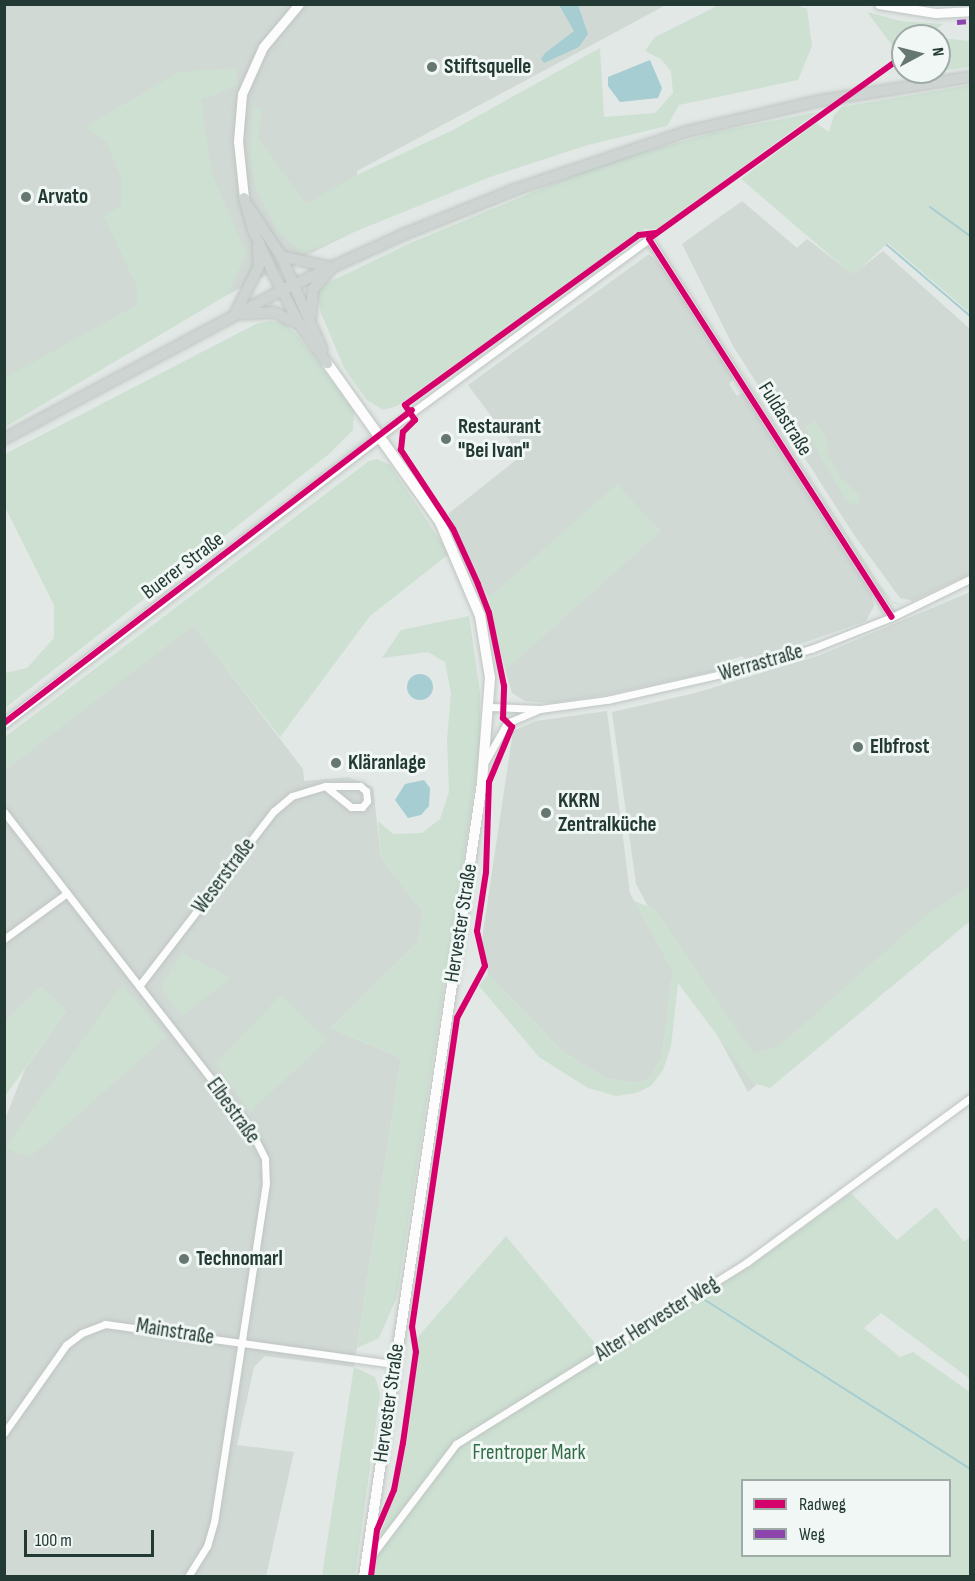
<!DOCTYPE html>
<meta charset="utf-8">
<style>
body{margin:0}
#map{position:relative;width:975px;height:1581px;overflow:hidden;background:#e2e8e5;font-family:"Sofia Sans Condensed",sans-serif}
div>[style]{position:absolute}
[style*='--x']{left:calc(var(--x)*1px);top:calc(var(--y)*1px);width:calc(var(--w)*1px);rotate:calc(var(--a)*1deg)}
.built>*{inset:0;background:#d1d9d5}
.green>*{inset:0;background:#cde0d2}
.water>*{inset:0;background:#a6cdd2}
.round{border-radius:50%}
.stream>*{height:2px;margin:-1px;padding:0 1px;transform-origin:1px;border-radius:1px;background:#a6cdd2}
.roads{filter:drop-shadow(0 0 2px #bfc5c2) drop-shadow(0 0 2px #bfc5c2)}
.minor>*{height:7px;margin:-3.5px;padding:0 3.5px;transform-origin:3.5px;border-radius:3.5px;background:#fbfcfb}
.tertiary>*{height:9px;margin:-4.5px;padding:0 4.5px;transform-origin:4.5px;border-radius:4.5px;background:#fbfcfb}
.secondary>*{height:10px;margin:-5px;padding:0 5px;transform-origin:5px;border-radius:5px;background:#fbfcfb}
.primary>*{height:10px;margin:-5px;padding:0 5px;transform-origin:5px;border-radius:5px;background:#ced4d2}
.quiet>*{height:4.5px;margin-top:-2.25px;transform-origin:0;background:repeating-linear-gradient(90deg,#8e44ad 0 9px,transparent 0 13.5px)}
.cycleway>*{height:6px;margin:-3px;padding:0 3px;transform-origin:3px;border-radius:3px;background:#d6006c}
.dots>*{width:16px;height:16px;translate:-50% -50%;box-sizing:border-box;border:3px solid #f0f7f4;border-radius:50%}
span{translate:-50% -50%;white-space:nowrap;text-align:center;line-height:1.15;-webkit-text-stroke:6px #f0f7f4;paint-order:stroke}
.poi-label{font-size:21px;color:#233933;font-weight:700}
.left{translate:0 -50%;text-align:left}
.street-label{font-size:21px;color:#233933}
.park-label{font-size:21px;color:#316c47}
.frame{position:absolute;inset:0;border:6px solid #233933;pointer-events:none}
.legend{position:absolute;left:741px;top:1479px;width:210px;height:78px;box-sizing:border-box;background:#f0f7f4;border:2px solid #9eaba7;margin:0;padding:8px 10px;list-style:none;font-size:18px;color:#233933}
.legend li{display:flex;align-items:center;gap:12px;height:30px}
.legend b{width:30px;border:2px solid #9eaba7}
.north{position:absolute;left:891px;top:24px;width:60px;height:60px;box-sizing:border-box;background:#f0f7f4;border:2px solid #9eaba7;border-radius:50%;rotate:83deg;font-size:16px;font-weight:700;line-height:24px;text-align:center;color:#233933}
.north::after{content:'';display:block;margin:auto;width:21px;height:27px;background:#667671;clip-path:polygon(50% 0,100% 100%,50% 72%,0 100%)}
.scale{position:absolute;left:24px;top:1530px;width:130px;height:27px;box-sizing:border-box;border:3px solid #233933;border-top:0;padding-left:8px;font-size:18px;line-height:21px;white-space:nowrap;color:#233933;-webkit-text-stroke:4px #f0f7f4;paint-order:stroke}
</style>
<div id="map">
<div class="built">
<i style="clip-path:polygon(5px 5px,666px 5px,357px 171px,360px 229px,227px 295px,5px 416px)"></i>
<i style="clip-path:polygon(742px 201px,797px 248px,807px 239px,853px 274px,883px 251px,970px 329px,970px 574px,913px 601px,900px 598px,854px 535px,733px 346px,682px 244px)"></i>
<i style="clip-path:polygon(649px 254px,663px 267px,734px 378px,729px 384px,737px 396px,743px 393px,871px 593px,874px 606px,866px 621px,748px 662px,742px 656px,730px 660px,729px 668px,605px 695px,551px 703px,525px 701px,512px 693px,505px 670px,660px 531px,617px 485px,488px 599px,448px 514px,521px 456px,468px 385px)"></i>
<i style="clip-path:polygon(970px 592px,970px 901px,748px 1092px,636px 884px,612px 712px,695px 693px,818px 656px)"></i>
<i style="clip-path:polygon(193px 625px,303px 769px,304px 781px,348px 777px,373px 787px,381px 858px,423px 912px,418px 942px,331px 1028px,401px 1058px,354px 1367px,265px 1356px,254px 1367px,237px 1445px,294px 1452px,266px 1576px,5px 1576px,5px 1119px,25px 1069px,66px 1012px,41px 987px,5px 1023px,5px 770px)"></i>
<i style="clip-path:polygon(607px 711px,630px 893px,673px 971px,662px 1057px,648px 1080px,637px 1083px,605px 1078px,562px 1051px,488px 974px,482px 939px,513px 731px,536px 721px)"></i>
</div>
<div class="green">
<i style="clip-path:polygon(721px 4px,796px 5px,807px 9px,812px 46px,798px 80px,679px 105px,667px 126px,588px 145px,490px 177px,302px 253px,277px 230px,256px 189px,250px 155px,253px 109px,262px 109px,258px 138px,306px 204px,361px 173px,451px 131px,600px 48px,604px 117px,655px 113px,673px 93px,671px 71px,661px 59px,645px 51px,655px 37px)"></i>
<i style="clip-path:polygon(867px 12px,901px 21px,943px 24px,927px 36px,903px 36px,903px 52px,898px 53px)"></i>
<i style="clip-path:polygon(939px 38px,970px 41px,970px 67px,939px 71px)"></i>
<i style="clip-path:polygon(236px 68px,238px 85px,201px 100px,212px 174px,246px 254px,227px 295px,5px 427px,5px 378px,137px 305px,137px 287px,104px 216px,121px 205px,122px 180px,106px 141px,85px 127px,179px 72px)"></i>
<i style="clip-path:polygon(970px 85px,970px 313px,888px 243px,853px 275px,741px 179px,816px 123px,829px 132px,834px 115px,842px 107px)"></i>
<i style="clip-path:polygon(818px 112px,658px 229px,645px 229px,397px 406px,383px 410px,367px 400px,344px 368px,321px 313px,317px 293px,325px 284px,413px 242px,601px 164px,716px 132px)"></i>
<i style="clip-path:polygon(270px 321px,284px 323px,299px 337px,354px 411px,353px 430px,329px 454px,5px 708px,5px 673px,27px 668px,54px 638px,54px 605px,5px 507px,5px 454px,256px 324px)"></i>
<i style="clip-path:polygon(719px 335px,879px 584px,892px 601px,902px 605px,894px 603px,883px 593px)"></i>
<i style="clip-path:polygon(815px 420px,826px 438px,828px 457px,841px 478px,859px 494px,859px 505px,847px 502px,825px 465px,806px 427px)"></i>
<i style="clip-path:polygon(377px 459px,390px 465px,449px 554px,370px 616px,280px 737px,193px 626px,5px 770px,5px 737px,369px 461px)"></i>
<i style="clip-path:polygon(617px 484px,660px 531px,505px 670px,488px 599px)"></i>
<i style="clip-path:polygon(469px 616px,480px 693px,480px 750px,397px 1297px,379px 1338px,357px 1348px,401px 1058px,331px 1028px,418px 942px,423px 912px,381px 858px,378px 821px,393px 834px,422px 833px,440px 819px,449px 792px,447px 740px,451px 693px,445px 662px,428px 652px,382px 658px,401px 630px)"></i>
<i style="clip-path:polygon(970px 886px,970px 921px,770px 1088px,753px 1083px,678px 983px,671px 1046px,663px 1070px,651px 1086px,636px 1093px,616px 1096px,588px 1088px,539px 1057px,479px 986px,488px 974px,562px 1051px,605px 1078px,637px 1083px,648px 1080px,662px 1057px,673px 971px,634px 901px,655px 909px,753px 1053px,778px 1047px,925px 916px)"></i>
<i style="clip-path:polygon(182px 953px,231px 978px,182px 1016px,161px 987px)"></i>
<i style="clip-path:polygon(122px 985px,166px 1037px,30px 1157px,5px 1148px)"></i>
<i style="clip-path:polygon(41px 987px,66px 1012px,5px 1096px,5px 1023px)"></i>
<i style="clip-path:polygon(281px 995px,327px 1040px,250px 1112px,216px 1063px)"></i>
<i style="clip-path:polygon(evenodd,851px 1193px,897px 1240px,936px 1207px,964px 1242px,970px 1237px,970px 1379px,881px 1313px,864px 1328px,900px 1357px,913px 1352px,970px 1392px,970px 1576px,374px 1576px,381px 1532px,398px 1485px,406px 1446px,418px 1359px,417px 1338px,506px 1236px,603px 1353px,749px 1267px,851px 1193px,742px 1480px,950px 1480px,950px 1556px,742px 1556px,742px 1480px)"></i>
<i style="clip-path:polygon(354px 1367px,375px 1377px,380px 1394px,355px 1576px,322px 1576px)"></i>
</div>
<div class="water">
<i style="clip-path:polygon(559px 5px,578px 5px,588px 34px,579px 47px,544px 63px,541px 59px,545px 53px,574px 31px)"></i>
<i style="clip-path:polygon(650px 60px,662px 88px,658px 98px,620px 102px,608px 86px,608px 77px)"></i>
<i class="round" style="left:407px;top:674px;width:26px;height:26px"></i>
<i style="clip-path:polygon(424px 780px,430px 788px,429px 806px,421px 815px,408px 818px,395px 800px,405px 784px)"></i>
</div>
<div class="stream">
<i style="--x:930;--y:207;--w:49;--a:35.9"></i>
<i style="--x:887;--y:245;--w:109;--a:40.5"></i>
<i style="--x:705;--y:1300;--w:314;--a:32.5"></i>
</div>
<div class="roads">
<div class="minor">
<i style="--x:381;--y:435;--w:332;--a:-36.2"></i>
<i style="--x:649;--y:239;--w:449;--a:57.3"></i>
<i style="--x:491;--y:707;--w:49;--a:2.3"></i>
<i style="--x:540;--y:709;--w:68;--a:-7.7"></i>
<i style="--x:607;--y:700;--w:135;--a:-12.8"></i>
<i style="--x:739;--y:670;--w:75;--a:-16.3"></i>
<i style="--x:811;--y:649;--w:87;--a:-21.6"></i>
<i style="--x:892;--y:617;--w:87;--a:-26"></i>
<i style="--x:486;--y:760;--w:43;--a:-60.4"></i>
<i style="--x:507;--y:723;--w:33;--a:-23"></i>
<i style="--x:325;--y:786;--w:35;--a:0"></i>
<i style="--x:360;--y:786;--w:8;--a:40"></i>
<i style="--x:366;--y:791;--w:10;--a:84"></i>
<i style="--x:367;--y:801;--w:8;--a:130"></i>
<i style="--x:362;--y:807;--w:11;--a:180"></i>
<i style="--x:351;--y:807;--w:33;--a:-141"></i>
<i style="--x:4;--y:812;--w:403;--a:52.2"></i>
<i style="--x:251;--y:1131;--w:31;--a:63"></i>
<i style="--x:265;--y:1159;--w:24;--a:88"></i>
<i style="--x:266;--y:1183;--w:343;--a:98.7"></i>
<i style="--x:214;--y:1522;--w:25;--a:106"></i>
<i style="--x:207;--y:1546;--w:36;--a:122"></i>
<i style="--x:4;--y:939;--w:78;--a:-36.1"></i>
<i style="--x:139;--y:986;--w:221;--a:-52.4"></i>
<i style="--x:274;--y:811;--w:23;--a:-40"></i>
<i style="--x:292;--y:796;--w:34;--a:-17"></i>
<i style="--x:4;--y:1433;--w:108;--a:-54.8"></i>
<i style="--x:66;--y:1345;--w:20;--a:-37"></i>
<i style="--x:82;--y:1333;--w:25;--a:-21"></i>
<i style="--x:105;--y:1324;--w:292;--a:7.9"></i>
<i style="--x:368;--y:1560;--w:146;--a:-52.8"></i>
<i style="--x:456;--y:1444;--w:343;--a:-32"></i>
<i style="--x:747;--y:1262;--w:277;--a:-36.3"></i>
</div>
<div class="tertiary">
<i style="--x:879;--y:4;--w:57;--a:9.1"></i>
<i style="--x:935;--y:13;--w:35;--a:-3"></i>
<i style="--x:244;--y:198;--w:57;--a:-96"></i>
<i style="--x:238;--y:141;--w:47;--a:-85.1"></i>
<i style="--x:242;--y:94;--w:51;--a:-65.9"></i>
<i style="--x:263;--y:47;--w:56;--a:-50.1"></i>
<i style="--x:4;--y:723;--w:474;--a:-37.4"></i>
</div>
<div class="secondary">
<i style="--x:327;--y:363;--w:195;--a:54.6"></i>
<i style="--x:440;--y:522;--w:102;--a:66.9"></i>
<i style="--x:480;--y:616;--w:63;--a:80.8"></i>
<i style="--x:490;--y:678;--w:105;--a:94.4"></i>
<i style="--x:482;--y:783;--w:802;--a:98.46"></i>
</div>
<div class="primary">
<i style="--x:244;--y:198;--w:33;--a:74"></i>
<i style="--x:253;--y:230;--w:50;--a:65"></i>
<i style="--x:274;--y:275;--w:56;--a:62.5"></i>
<i style="--x:300;--y:325;--w:47;--a:54.6"></i>
<i style="--x:248;--y:206;--w:60;--a:56.6"></i>
<i style="--x:281;--y:256;--w:102;--a:66.2"></i>
<i style="--x:281;--y:256;--w:49;--a:12.9"></i>
<i style="--x:236;--y:312;--w:51;--a:-63.4"></i>
<i style="--x:259;--y:266;--w:20;--a:-93"></i>
<i style="--x:241;--y:314;--w:33;--a:-3"></i>
<i style="--x:274;--y:312;--w:25;--a:26"></i>
<i style="--x:311;--y:315;--w:26;--a:-86"></i>
<i style="--x:313;--y:289;--w:24;--a:-48"></i>
<i style="--x:4;--y:439;--w:315;--a:-28.2"></i>
<i style="--x:282;--y:290;--w:132;--a:-24.6"></i>
<i style="--x:402;--y:235;--w:121;--a:-21.9"></i>
<i style="--x:514;--y:190;--w:181;--a:-18.7"></i>
<i style="--x:685;--y:132;--w:137;--a:-13.1"></i>
<i style="--x:818;--y:101;--w:154;--a:-9"></i>
</div>
</div>
<div class="quiet">
<i style="--x:957;--y:22;--w:13;--a:-4"></i>
</div>
<div class="cycleway">
<i style="--x:650;--y:238;--w:312;--a:-35.7"></i>
<i style="--x:649;--y:239;--w:449;--a:57.3"></i>
<i style="--x:4;--y:723;--w:514;--a:-37.49"></i>
<i style="--x:371;--y:1576;--w:46;--a:-82.6"></i>
<i style="--x:377;--y:1530;--w:43;--a:-67"></i>
<i style="--x:394;--y:1490;--w:48;--a:-79.2"></i>
<i style="--x:403;--y:1443;--w:92;--a:-81.9"></i>
<i style="--x:416;--y:1352;--w:25;--a:-99"></i>
<i style="--x:412;--y:1327;--w:312;--a:-81.7"></i>
<i style="--x:457;--y:1018;--w:59;--a:-61.7"></i>
<i style="--x:485;--y:966;--w:36;--a:-103"></i>
<i style="--x:477;--y:931;--w:60;--a:-81.3"></i>
<i style="--x:486;--y:872;--w:90;--a:-88.1"></i>
<i style="--x:489;--y:782;--w:60;--a:-67.3"></i>
<i style="--x:512;--y:727;--w:13;--a:-135"></i>
<i style="--x:503;--y:718;--w:32;--a:-88"></i>
<i style="--x:504;--y:686;--w:75;--a:-101.6"></i>
<i style="--x:489;--y:613;--w:31;--a:-111"></i>
<i style="--x:478;--y:584;--w:60;--a:-114.4"></i>
<i style="--x:453;--y:529;--w:95;--a:-123.4"></i>
<i style="--x:401;--y:450;--w:18;--a:-84"></i>
<i style="--x:403;--y:432;--w:17;--a:-45"></i>
<i style="--x:415;--y:420;--w:18;--a:-124"></i>
<i style="--x:405;--y:405;--w:289;--a:-36"></i>
<i style="--x:639;--y:235;--w:17;--a:-7"></i>
</div>
<div class="dots">
<i style="left:432px;top:67px;background:#667671"></i>
<i style="left:26px;top:197px;background:#667671"></i>
<i style="left:446px;top:439px;background:#667671"></i>
<i style="left:858px;top:747px;background:#667671"></i>
<i style="left:336px;top:763px;background:#667671"></i>
<i style="left:546px;top:813px;background:#667671"></i>
<i style="left:184px;top:1259px;background:#667671"></i>
</div>
<div class="poi-label">
<span class="left" style="left:444px;top:67px">Stiftsquelle</span>
<span class="left" style="left:38px;top:197px">Arvato</span>
<span class="left" style="left:458px;top:439px">Restaurant<br>"Bei Ivan"</span>
<span class="left" style="left:870px;top:747px">Elbfrost</span>
<span class="left" style="left:348px;top:763px">Kläranlage</span>
<span class="left" style="left:558px;top:813px">KKRN<br>Zentralküche</span>
<span class="left" style="left:196px;top:1259px">Technomarl</span>
</div>
<div class="street-label">
<span style="left:785px;top:419px;rotate:58deg">Fuldastraße</span>
<span style="left:183px;top:566px;rotate:-37deg">Buerer Straße</span>
<span style="left:761px;top:663px;rotate:-16deg">Werrastraße</span>
<span style="left:224px;top:876px;rotate:-53deg">Weserstraße</span>
<span style="left:461px;top:923px;rotate:-81deg">Hervester Straße</span>
<span style="left:233px;top:1111px;rotate:54deg">Elbestraße</span>
<span style="left:657px;top:1319px;rotate:-32deg">Alter Hervester Weg</span>
<span style="left:175px;top:1332px;rotate:9deg">Mainstraße</span>
<span style="left:389px;top:1403px;rotate:-82deg">Hervester Straße</span>
</div>
<div class="park-label">
<span style="left:529px;top:1453px">Frentroper Mark</span>
</div>
<div class="frame"></div>
<ul class="legend">
<li><b style="height:8px;background:#d6006c"></b>Radweg</li>
<li><b style="height:8px;background:#8e44ad"></b>Weg</li>
</ul>
<div class="north">N</div>
<div class="scale">100 m</div>
</div>
